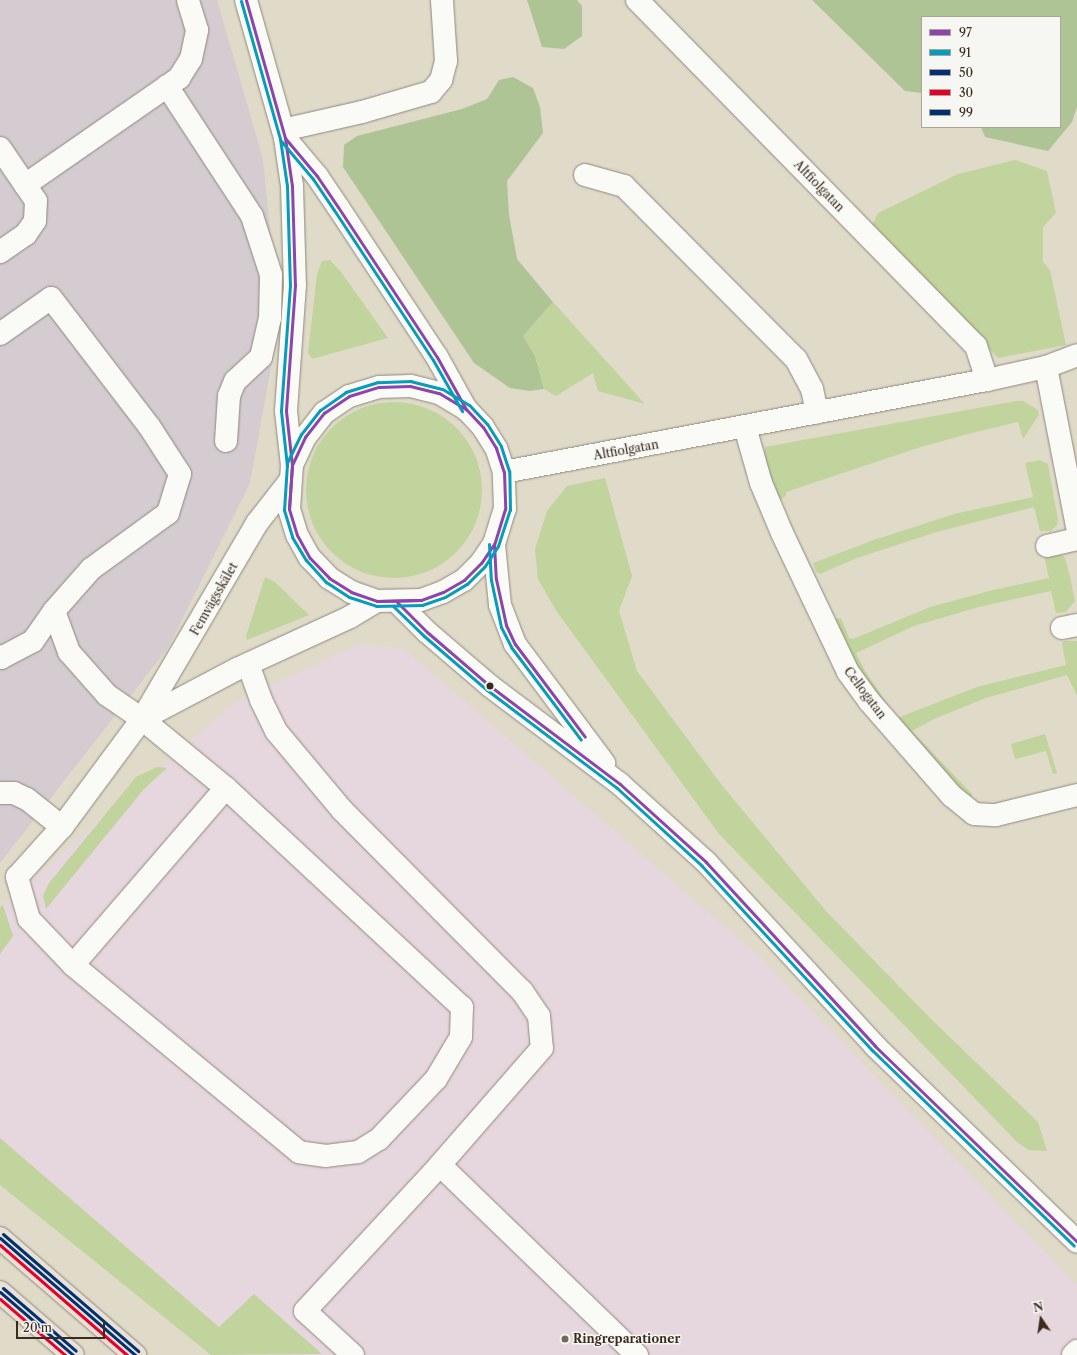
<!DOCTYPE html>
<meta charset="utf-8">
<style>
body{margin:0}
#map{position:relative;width:1077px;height:1355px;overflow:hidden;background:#e0dbc9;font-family:"Libre Caslon Text",serif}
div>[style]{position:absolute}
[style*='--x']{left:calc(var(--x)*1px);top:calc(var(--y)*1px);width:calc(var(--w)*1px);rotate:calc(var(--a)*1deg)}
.built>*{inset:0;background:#e6d6dd}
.industrial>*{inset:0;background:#d4ccd1}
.green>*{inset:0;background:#c1d49d}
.round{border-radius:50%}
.forest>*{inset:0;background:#aec494}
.roads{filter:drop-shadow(0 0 1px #8e887e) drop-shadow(0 0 1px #8e887e)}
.minor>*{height:22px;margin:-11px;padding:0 11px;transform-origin:11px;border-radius:11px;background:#fafaf7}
.highway>*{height:22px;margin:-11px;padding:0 11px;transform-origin:11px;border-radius:11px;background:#e9e1d5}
.bus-1>*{height:3px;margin:-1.5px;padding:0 1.5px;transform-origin:1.5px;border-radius:1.5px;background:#8e44ad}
.bus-2>*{height:3px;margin:-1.5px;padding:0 1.5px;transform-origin:1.5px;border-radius:1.5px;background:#069cbc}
.bus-3>*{height:3px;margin:-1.5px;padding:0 1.5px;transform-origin:1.5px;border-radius:1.5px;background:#003273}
.bus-4>*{height:3px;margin:-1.5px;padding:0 1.5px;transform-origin:1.5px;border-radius:1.5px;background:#e4002b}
.bus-5>*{height:3px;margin:-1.5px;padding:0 1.5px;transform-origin:1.5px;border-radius:1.5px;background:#003273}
.dots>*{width:11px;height:11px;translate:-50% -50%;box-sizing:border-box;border:2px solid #f6f6f2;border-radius:50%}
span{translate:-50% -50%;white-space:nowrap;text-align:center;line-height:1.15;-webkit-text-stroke:3px #f6f6f2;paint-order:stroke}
.street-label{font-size:12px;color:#3b2a1e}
.poi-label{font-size:12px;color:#3b2a1e;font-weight:700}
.left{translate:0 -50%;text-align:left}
.legend{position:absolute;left:921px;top:16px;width:140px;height:112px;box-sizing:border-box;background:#f6f6f2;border:1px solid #aba49d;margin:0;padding:5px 7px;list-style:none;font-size:12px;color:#3b2a1e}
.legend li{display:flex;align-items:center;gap:8px;height:20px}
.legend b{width:20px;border:1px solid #aba49d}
.north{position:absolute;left:1021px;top:1299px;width:40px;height:40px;-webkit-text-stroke:3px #f6f6f2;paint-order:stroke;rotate:347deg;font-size:11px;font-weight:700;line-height:16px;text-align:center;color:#3b2a1e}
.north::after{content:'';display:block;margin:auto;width:14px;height:18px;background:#3b2a1e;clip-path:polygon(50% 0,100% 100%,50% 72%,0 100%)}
.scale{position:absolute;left:16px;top:1321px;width:89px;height:18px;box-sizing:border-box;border:2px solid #3b2a1e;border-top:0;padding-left:5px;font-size:12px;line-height:14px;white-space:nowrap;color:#3b2a1e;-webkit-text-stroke:3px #f6f6f2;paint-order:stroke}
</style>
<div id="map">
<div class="built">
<i style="clip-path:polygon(358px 644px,403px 648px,759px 956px,1077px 1285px,1077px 1355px,211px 1355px,0 1185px,0 908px,233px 704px)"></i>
</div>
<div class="industrial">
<i style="clip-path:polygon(0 0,217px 0,263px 159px,279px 323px,250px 483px,168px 648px,0 863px)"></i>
</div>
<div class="green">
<i style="clip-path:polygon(1015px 160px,1047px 171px,1056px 213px,1043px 227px,1043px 262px,1050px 270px,1066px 345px,998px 358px,871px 227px,878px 213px,958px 174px)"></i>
<i style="clip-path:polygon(330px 260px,341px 272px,388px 338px,312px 359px,308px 353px,317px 274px,322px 261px)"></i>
<i style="clip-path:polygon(553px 302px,645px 404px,598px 391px,593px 373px,556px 396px,544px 389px,535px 356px,523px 336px)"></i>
<i style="clip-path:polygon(1016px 401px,1023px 401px,1038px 410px,1039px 415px,1023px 439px,1018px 422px,972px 433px,921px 447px,786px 492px,786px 496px,777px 502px,765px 470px,765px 447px)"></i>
<i class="round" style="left:306px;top:402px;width:176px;height:176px"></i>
<i style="clip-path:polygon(1040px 460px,1048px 464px,1058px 519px,1057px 525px,1051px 531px,1040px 531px,1034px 507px,937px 532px,857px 558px,820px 574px,816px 572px,813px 563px,874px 540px,954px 514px,1033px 497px,1025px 463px)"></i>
<i style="clip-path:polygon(605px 478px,632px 576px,619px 611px,637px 671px,721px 784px,826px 911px,930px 1018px,1038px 1122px,1047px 1151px,1029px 1150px,1018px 1143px,719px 834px,557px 612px,538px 579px,535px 549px,547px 511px,567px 486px)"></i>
<i style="clip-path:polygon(1054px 554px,1062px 555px,1065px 558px,1070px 577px,1075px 601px,1066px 612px,1056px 613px,1051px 591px,979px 607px,914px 626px,856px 653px,865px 671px,897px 718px,977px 687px,1066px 665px,1062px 643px,1064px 641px,1077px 641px,1077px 696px,1067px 675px,986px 698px,934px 719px,912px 731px,972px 794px,972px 798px,969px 798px,889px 714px,855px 665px,835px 619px,841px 618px,849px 638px,853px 639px,930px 607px,993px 590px,1049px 578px,1045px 560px,1046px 556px)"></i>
<i style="clip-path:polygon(265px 577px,275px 582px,309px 615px,247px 640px,246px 636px)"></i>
<i style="clip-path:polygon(1045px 734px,1057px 773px,1053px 774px,1046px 751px,1015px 759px,1011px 744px)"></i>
<i style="clip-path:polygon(157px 767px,167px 768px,144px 789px,46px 909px,43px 896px,49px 883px,136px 777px)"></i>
<i style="clip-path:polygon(3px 905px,13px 936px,0 954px,0 908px)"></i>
<i style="clip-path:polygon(0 1138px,219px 1327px,254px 1294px,322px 1354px,211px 1355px,0 1185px)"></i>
</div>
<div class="forest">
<i style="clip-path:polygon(527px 0,577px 0,582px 6px,582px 36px,564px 49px,542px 47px)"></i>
<i style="clip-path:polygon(812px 0,1077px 0,1077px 107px,1072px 122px,1048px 151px,985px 137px,981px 127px,1060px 127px,1060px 17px,922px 17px,922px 93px,905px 91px)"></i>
<i style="clip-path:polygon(513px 77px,533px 88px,540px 107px,543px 133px,507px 181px,509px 215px,517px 259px,553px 302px,523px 336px,535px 356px,544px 389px,530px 391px,510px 388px,474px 363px,343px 167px,344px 145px,357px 136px,462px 109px,487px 99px,499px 80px)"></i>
</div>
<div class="roads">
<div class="minor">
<i style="--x:246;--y:0;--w:143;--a:74.2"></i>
<i style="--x:285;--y:138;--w:49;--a:81.7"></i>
<i style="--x:292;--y:186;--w:99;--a:88.3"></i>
<i style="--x:295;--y:285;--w:126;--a:94.1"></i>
<i style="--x:286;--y:411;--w:54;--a:83.7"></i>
<i style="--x:292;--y:465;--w:44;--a:93.9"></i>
<i style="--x:289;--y:509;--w:27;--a:73"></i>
<i style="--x:297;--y:535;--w:26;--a:61"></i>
<i style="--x:310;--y:558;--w:28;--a:46"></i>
<i style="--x:329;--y:578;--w:26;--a:32"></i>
<i style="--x:351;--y:592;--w:28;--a:19"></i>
<i style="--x:377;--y:601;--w:44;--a:-1.3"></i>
<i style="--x:421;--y:600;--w:23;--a:-20"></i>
<i style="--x:443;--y:592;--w:24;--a:-30"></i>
<i style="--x:464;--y:580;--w:24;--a:-45"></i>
<i style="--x:481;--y:563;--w:23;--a:-56"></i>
<i style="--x:494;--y:544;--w:37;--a:-73"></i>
<i style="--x:505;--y:509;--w:37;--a:-92"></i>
<i style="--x:504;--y:472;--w:25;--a:-108"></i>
<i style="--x:496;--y:448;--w:25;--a:-122"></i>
<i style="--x:483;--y:427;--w:25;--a:-133"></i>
<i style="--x:466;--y:409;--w:31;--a:-149"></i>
<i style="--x:439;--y:393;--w:30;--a:-166"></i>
<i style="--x:410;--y:386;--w:31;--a:178"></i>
<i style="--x:379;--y:387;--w:31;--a:163"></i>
<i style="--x:349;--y:396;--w:30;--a:146"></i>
<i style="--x:324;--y:413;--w:31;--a:128"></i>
<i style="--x:305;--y:437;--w:31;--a:115"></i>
<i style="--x:637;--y:0;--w:484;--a:45.6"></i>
<i style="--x:976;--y:346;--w:36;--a:72"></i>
<i style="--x:167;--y:86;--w:155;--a:56.8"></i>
<i style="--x:252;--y:216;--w:62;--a:72.1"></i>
<i style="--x:271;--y:275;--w:43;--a:91.3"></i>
<i style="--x:270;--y:318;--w:40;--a:103"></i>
<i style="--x:261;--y:357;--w:35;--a:137"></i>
<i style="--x:235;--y:381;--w:16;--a:112"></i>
<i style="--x:229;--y:396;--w:45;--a:93.8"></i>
<i style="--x:283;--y:130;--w:81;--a:-12.8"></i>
<i style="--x:362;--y:112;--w:72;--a:-16.2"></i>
<i style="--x:431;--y:92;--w:16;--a:-50"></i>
<i style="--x:441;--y:80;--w:20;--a:-75"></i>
<i style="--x:446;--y:61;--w:61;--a:-93.8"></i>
<i style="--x:285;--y:138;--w:50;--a:49.9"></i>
<i style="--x:317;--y:176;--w:37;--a:56"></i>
<i style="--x:338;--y:207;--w:180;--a:56.6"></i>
<i style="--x:437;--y:357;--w:60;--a:60.9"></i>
<i style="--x:0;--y:148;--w:64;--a:55.8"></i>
<i style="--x:36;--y:201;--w:20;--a:93"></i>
<i style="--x:35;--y:221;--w:16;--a:125"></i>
<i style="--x:26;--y:234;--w:32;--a:145"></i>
<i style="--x:585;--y:175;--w:41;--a:15.8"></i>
<i style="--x:624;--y:186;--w:244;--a:45.2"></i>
<i style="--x:796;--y:359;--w:34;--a:62"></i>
<i style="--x:812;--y:389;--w:24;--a:78"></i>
<i style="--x:25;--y:185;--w:188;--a:-34.8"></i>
<i style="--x:179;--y:78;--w:22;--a:-58"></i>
<i style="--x:191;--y:59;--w:30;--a:-78"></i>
<i style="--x:197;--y:30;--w:31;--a:-107"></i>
<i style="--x:0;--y:334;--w:62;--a:-35.2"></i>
<i style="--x:51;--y:298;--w:161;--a:52.6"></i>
<i style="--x:149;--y:426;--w:57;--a:57.1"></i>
<i style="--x:180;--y:474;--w:41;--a:107.1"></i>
<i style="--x:168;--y:513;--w:95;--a:144"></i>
<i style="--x:91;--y:569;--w:56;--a:131.4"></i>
<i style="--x:54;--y:611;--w:37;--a:125"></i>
<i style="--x:33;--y:641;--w:36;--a:152"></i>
<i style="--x:1;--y:658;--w:2;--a:-117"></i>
<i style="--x:1046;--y:367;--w:163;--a:79"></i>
<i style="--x:745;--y:427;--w:58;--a:74.1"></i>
<i style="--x:761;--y:483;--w:54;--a:67.2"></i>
<i style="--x:782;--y:533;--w:154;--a:64.6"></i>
<i style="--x:848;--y:672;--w:36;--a:54"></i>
<i style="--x:869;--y:701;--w:126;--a:48.9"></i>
<i style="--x:952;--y:796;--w:28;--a:39"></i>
<i style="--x:974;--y:814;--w:22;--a:3"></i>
<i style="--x:996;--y:815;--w:83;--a:-13.9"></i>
<i style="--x:504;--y:472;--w:492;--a:-10.8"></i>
<i style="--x:987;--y:380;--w:60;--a:-12.4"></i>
<i style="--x:1046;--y:367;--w:33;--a:-21"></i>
<i style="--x:494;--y:544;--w:61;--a:84.4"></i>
<i style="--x:500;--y:605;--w:42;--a:69"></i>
<i style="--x:515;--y:644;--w:149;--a:53.2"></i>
<i style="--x:1047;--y:546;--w:31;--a:-13"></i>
<i style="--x:397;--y:602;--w:42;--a:45"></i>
<i style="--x:427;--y:632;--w:83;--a:40.6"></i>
<i style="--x:490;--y:686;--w:163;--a:37"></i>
<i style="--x:620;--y:784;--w:116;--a:42.2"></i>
<i style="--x:706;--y:862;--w:250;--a:47.4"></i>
<i style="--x:875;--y:1046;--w:281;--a:44.1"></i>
<i style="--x:54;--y:611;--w:44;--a:69.9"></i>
<i style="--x:69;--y:652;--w:57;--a:48.5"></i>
<i style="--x:107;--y:695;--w:42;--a:34.4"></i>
<i style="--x:142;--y:719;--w:109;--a:39.4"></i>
<i style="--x:226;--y:788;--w:322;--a:42.9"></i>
<i style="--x:462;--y:1007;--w:30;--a:92"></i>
<i style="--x:461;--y:1037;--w:49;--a:120.8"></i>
<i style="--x:436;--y:1079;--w:83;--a:133.5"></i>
<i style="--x:379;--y:1139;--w:25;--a:148"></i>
<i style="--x:358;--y:1152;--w:32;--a:173"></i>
<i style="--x:326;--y:1156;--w:27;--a:-172"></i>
<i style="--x:299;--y:1152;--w:293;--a:-140.4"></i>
<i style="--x:73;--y:965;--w:234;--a:-49.2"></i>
<i style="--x:1062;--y:628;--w:15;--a:-11"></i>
<i style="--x:248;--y:664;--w:38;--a:70"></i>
<i style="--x:261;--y:700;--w:34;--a:64"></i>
<i style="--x:276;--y:731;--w:103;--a:50.1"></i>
<i style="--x:342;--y:810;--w:255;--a:45.2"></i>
<i style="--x:522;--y:991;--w:30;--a:56"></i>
<i style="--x:539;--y:1016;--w:32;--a:85"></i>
<i style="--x:542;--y:1048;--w:155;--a:131.1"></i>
<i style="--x:144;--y:718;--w:105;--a:-27.8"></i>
<i style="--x:237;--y:669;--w:124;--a:-24.7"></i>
<i style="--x:350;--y:617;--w:31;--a:-31"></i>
<i style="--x:0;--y:793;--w:14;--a:0"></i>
<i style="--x:14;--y:793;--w:14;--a:25"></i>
<i style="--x:27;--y:799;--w:45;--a:38.7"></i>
<i style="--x:73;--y:965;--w:64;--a:-133.7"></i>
<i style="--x:29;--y:919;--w:44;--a:-105.9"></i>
<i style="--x:17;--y:877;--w:67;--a:-48"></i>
<i style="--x:62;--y:827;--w:134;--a:-53.5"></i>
<i style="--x:142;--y:719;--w:227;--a:-59.6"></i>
<i style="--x:257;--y:523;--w:52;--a:-52"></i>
<i style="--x:353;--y:1355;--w:65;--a:-137.5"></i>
<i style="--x:305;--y:1311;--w:199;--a:-47.2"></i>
<i style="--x:440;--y:1165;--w:274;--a:44"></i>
<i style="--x:1073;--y:1355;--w:6;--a:-45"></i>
</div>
<div class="highway">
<i style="--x:0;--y:1238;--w:179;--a:40.9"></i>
<i style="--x:0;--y:1292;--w:96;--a:40.8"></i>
</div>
</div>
<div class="bus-1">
<i style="--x:246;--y:0;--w:143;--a:74.2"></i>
<i style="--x:285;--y:138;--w:49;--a:81.7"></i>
<i style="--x:292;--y:186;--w:99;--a:88.3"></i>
<i style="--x:295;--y:285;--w:126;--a:94.1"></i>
<i style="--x:286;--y:411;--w:54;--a:83.7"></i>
<i style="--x:285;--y:138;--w:50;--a:49.9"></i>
<i style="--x:317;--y:176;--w:37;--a:56"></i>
<i style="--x:338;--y:207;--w:180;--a:56.6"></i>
<i style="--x:437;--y:357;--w:60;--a:60.9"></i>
<i style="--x:292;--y:465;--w:31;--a:-65"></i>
<i style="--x:305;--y:437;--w:31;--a:-52"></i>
<i style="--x:324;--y:413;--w:30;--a:-34"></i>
<i style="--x:349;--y:396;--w:31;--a:-17"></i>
<i style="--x:379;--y:387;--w:31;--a:-2"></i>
<i style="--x:410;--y:386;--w:30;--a:14"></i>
<i style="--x:439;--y:393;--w:31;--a:31"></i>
<i style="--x:466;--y:409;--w:25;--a:47"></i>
<i style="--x:483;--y:427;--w:25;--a:58"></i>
<i style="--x:496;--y:448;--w:25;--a:72"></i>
<i style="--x:504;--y:472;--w:37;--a:88"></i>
<i style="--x:505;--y:509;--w:37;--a:107"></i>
<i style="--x:494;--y:544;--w:23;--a:124"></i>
<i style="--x:481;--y:563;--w:24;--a:135"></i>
<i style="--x:464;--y:580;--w:24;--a:150"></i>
<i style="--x:443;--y:592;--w:23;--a:160"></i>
<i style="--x:289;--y:509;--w:27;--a:73"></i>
<i style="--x:297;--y:535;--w:26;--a:61"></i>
<i style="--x:310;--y:558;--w:28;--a:46"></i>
<i style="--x:329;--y:578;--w:26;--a:32"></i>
<i style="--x:351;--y:592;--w:28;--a:19"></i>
<i style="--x:289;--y:509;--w:44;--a:-86.1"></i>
<i style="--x:289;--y:509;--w:44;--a:-86.1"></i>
<i style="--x:494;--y:544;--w:35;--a:87"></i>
<i style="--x:496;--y:579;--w:47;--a:77.7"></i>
<i style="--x:506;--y:625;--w:21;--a:65"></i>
<i style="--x:515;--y:644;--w:116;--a:53"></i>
<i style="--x:377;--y:601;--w:44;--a:-1.3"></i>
<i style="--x:377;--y:601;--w:44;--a:-1.3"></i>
<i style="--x:397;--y:602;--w:42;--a:45"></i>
<i style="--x:427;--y:632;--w:83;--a:40.6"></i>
<i style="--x:490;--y:686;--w:163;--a:37"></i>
<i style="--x:620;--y:784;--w:116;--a:42.2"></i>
<i style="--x:706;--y:862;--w:250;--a:47.4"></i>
<i style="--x:875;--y:1046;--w:281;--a:44.1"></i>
</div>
<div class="bus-2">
<i style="--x:241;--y:1;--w:143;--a:74.2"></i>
<i style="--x:280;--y:139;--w:48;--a:81.5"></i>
<i style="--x:287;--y:186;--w:99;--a:88.3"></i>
<i style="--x:290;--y:285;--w:126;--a:94.1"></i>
<i style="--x:281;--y:411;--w:55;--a:83.8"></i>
<i style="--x:281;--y:141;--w:50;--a:49.9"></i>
<i style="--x:313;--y:179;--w:37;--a:56"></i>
<i style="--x:334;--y:210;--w:180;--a:56.6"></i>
<i style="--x:433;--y:360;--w:59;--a:60.4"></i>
<i style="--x:287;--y:464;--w:46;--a:93.7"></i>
<i style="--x:284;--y:510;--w:28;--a:73"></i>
<i style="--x:292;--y:537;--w:27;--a:59"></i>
<i style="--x:306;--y:560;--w:30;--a:48"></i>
<i style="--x:326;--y:582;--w:27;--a:33"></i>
<i style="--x:349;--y:597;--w:28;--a:18"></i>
<i style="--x:376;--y:606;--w:46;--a:-1.2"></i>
<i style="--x:422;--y:605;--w:24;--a:-19"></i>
<i style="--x:445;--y:597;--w:26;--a:-31"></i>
<i style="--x:467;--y:584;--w:25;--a:-45"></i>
<i style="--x:485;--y:566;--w:24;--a:-57"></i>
<i style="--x:498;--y:546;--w:38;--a:-72"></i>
<i style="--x:510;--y:510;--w:39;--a:-91"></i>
<i style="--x:509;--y:471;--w:26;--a:-108"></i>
<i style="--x:501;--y:446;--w:26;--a:-122"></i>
<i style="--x:487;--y:424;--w:26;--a:-133"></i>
<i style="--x:469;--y:405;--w:31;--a:-149"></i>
<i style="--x:442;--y:389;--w:32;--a:-166"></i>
<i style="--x:411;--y:381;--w:33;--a:178"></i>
<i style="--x:378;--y:382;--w:34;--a:163"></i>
<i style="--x:346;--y:392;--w:32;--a:145"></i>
<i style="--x:320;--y:410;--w:31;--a:128"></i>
<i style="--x:301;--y:434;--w:32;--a:116"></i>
<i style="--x:489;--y:544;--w:36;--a:87"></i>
<i style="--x:491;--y:580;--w:48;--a:78"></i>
<i style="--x:501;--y:627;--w:22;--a:63"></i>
<i style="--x:511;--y:647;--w:116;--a:53"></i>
<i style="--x:393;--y:606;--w:43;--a:44.1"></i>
<i style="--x:424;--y:636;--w:83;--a:40.6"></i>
<i style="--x:487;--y:690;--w:163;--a:37"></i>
<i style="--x:617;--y:788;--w:115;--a:42.5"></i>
<i style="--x:702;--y:866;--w:251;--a:47.3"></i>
<i style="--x:872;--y:1050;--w:281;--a:44.1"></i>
</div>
<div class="bus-3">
<i style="--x:0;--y:1238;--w:179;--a:40.9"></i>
<i style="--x:0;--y:1292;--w:96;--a:40.8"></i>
</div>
<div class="bus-4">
<i style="--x:0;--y:1245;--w:168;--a:40.9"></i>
<i style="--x:0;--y:1299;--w:86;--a:40.7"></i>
</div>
<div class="bus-5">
<i style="--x:3;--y:1234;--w:179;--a:40.9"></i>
<i style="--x:3;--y:1288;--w:96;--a:40.8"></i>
</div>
<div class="dots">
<i style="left:490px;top:686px;background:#3b2a1e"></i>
<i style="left:565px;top:1339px;background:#75685a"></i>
</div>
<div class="street-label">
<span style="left:819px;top:186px;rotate:46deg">Altfiolgatan</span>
<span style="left:626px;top:450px;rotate:-10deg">Altfiolgatan</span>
<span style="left:214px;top:599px;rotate:-60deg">Femvägsskälet</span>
<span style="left:865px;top:693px;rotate:53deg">Cellogatan</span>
</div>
<div class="poi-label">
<span class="left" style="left:573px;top:1339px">Ringreparationer</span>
</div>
<ul class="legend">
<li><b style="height:5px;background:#8e44ad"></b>97</li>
<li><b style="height:5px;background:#069cbc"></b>91</li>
<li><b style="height:5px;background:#003273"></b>50</li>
<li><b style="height:5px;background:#e4002b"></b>30</li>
<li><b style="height:5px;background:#003273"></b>99</li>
</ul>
<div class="north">N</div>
<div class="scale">20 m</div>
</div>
